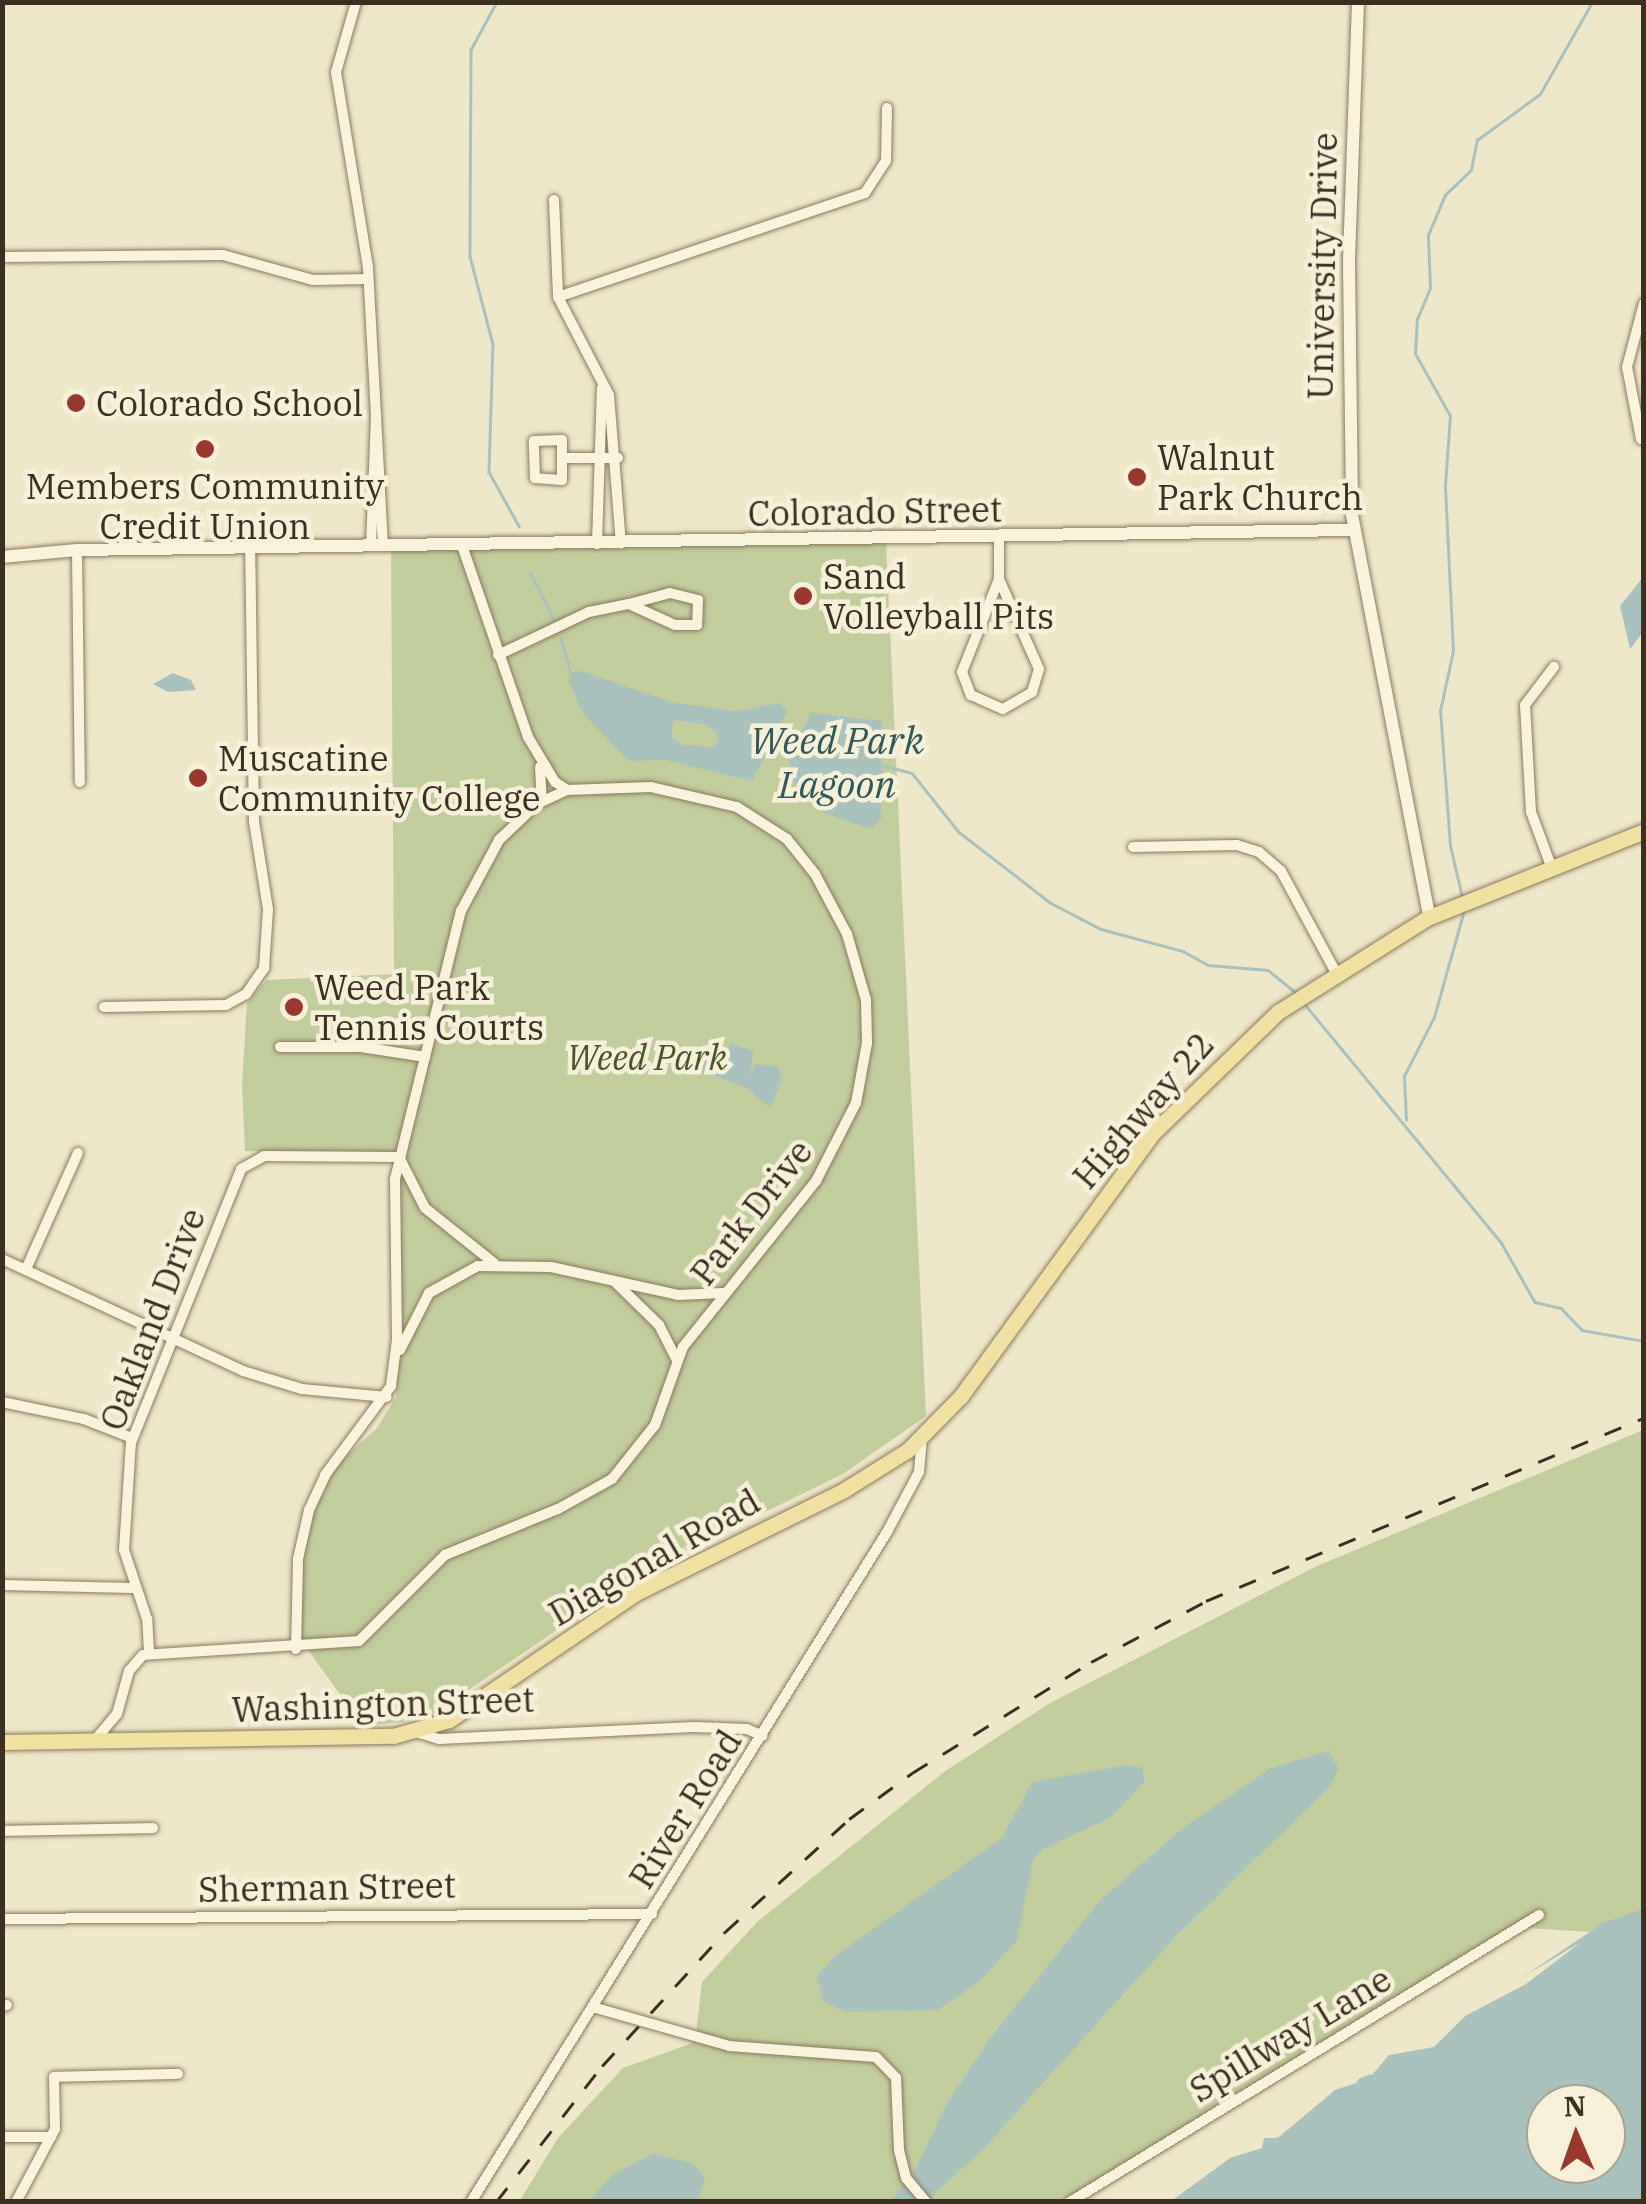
<!DOCTYPE html>
<style>
body{margin:0}
#map{position:relative;width:1646px;height:2204px;overflow:hidden;background:#eee7c8;font-family:"IBM Plex Serif",serif}
div>[style]{position:absolute}
[style*='--x']{left:calc(var(--x)*1px);top:calc(var(--y)*1px);width:calc(var(--w)*1px);rotate:calc(var(--a)*1deg)}
.green>*{inset:0;background:#c2cd9c}
.water>*{inset:0;background:#a9c2be}
.pier>*{inset:0;background:#eee7c8}
.stream>*{height:2.5px;margin:-1.25px;padding:0 1.25px;transform-origin:1.25px;border-radius:1.25px;background:#a9c2be}
.roads{filter:drop-shadow(0 0 2px #8a7a5d) drop-shadow(0 0 2px #8a7a5d)}
.minor>*{height:10px;margin:-5px;padding:0 5px;transform-origin:5px;border-radius:5px;background:#f9f3dc}
.tertiary>*{height:12px;margin:-6px;padding:0 6px;transform-origin:6px;border-radius:6px;background:#f9f3dc}
.primary>*{height:15px;margin:-7.5px;padding:0 7.5px;transform-origin:7.5px;border-radius:7.5px;background:#f0e0a1}
.rail>*{height:2.5px;margin-top:-1.25px;transform-origin:0;background:repeating-linear-gradient(90deg,#3b3020 0 18px,transparent 0 36px)}
.dots>*{width:28px;height:28px;translate:-50% -50%;box-sizing:border-box;border:5px solid #f6f0d8;border-radius:50%}
span{translate:-50% -50%;white-space:nowrap;text-align:center;line-height:1.15;-webkit-text-stroke:9px #f6f0d8;paint-order:stroke}
.street-label{font-size:35px;color:#3b3020}
.poi-label{font-size:35px;color:#3b3020}
.left{translate:0 -50%;text-align:left}
.park-label{font-size:35px;color:#465727;font-style:italic}
.water-label{font-size:38px;color:#30595a;font-style:italic}
.frame{position:absolute;inset:0;border:5px solid #3b3020;pointer-events:none}
.north{position:absolute;left:1526px;top:2084px;width:100px;height:100px;box-sizing:border-box;background:#f6f0d8;border:2px solid #aba38e;border-radius:50%;rotate:358deg;font-size:28px;font-weight:700;line-height:40px;text-align:center;color:#3b3020}
.north::after{content:'';display:block;margin:auto;width:35px;height:45px;background:#99382d;clip-path:polygon(50% 0,100% 100%,50% 72%,0 100%)}
</style>
<div id="map">
<div class="green">
<i style="clip-path:polygon(886px 541px,926px 1416px,843px 1474px,644px 1571px,439px 1710px,419px 1720px,363px 1726px,300px 1639px,302px 1552px,314px 1507px,335px 1466px,377px 1428px,396px 1397px,399px 1155px,245px 1151px,242px 1085px,247px 1002px,267px 980px,394px 974px,391px 547px)"></i>
<i style="clip-path:polygon(1643px 1430px,1643px 1909px,1590px 1932px,1512px 1927px,1074px 2201px,519px 2202px,558px 2138px,623px 2068px,695px 2042px,702px 1982px,757px 1922px,944px 1772px,1050px 1703px,1317px 1566px)"></i>
</div>
<div class="water">
<i style="clip-path:polygon(1643px 577px,1643px 632px,1630px 649px,1620px 606px)"></i>
<i style="clip-path:polygon(evenodd,581px 671px,674px 703px,736px 711px,780px 703px,787px 711px,752px 781px,666px 760px,629px 761px,582px 712px,569px 681px,571px 672px,581px 671px,674px 720px,708px 725px,718px 736px,715px 747px,682px 745px,671px 736px,674px 720px)"></i>
<i style="clip-path:polygon(173px 673px,191px 680px,196px 690px,168px 692px,153px 684px)"></i>
<i style="clip-path:polygon(811px 713px,882px 721px,881px 820px,870px 829px,824px 813px,794px 782px,788px 756px)"></i>
<i style="clip-path:polygon(730px 1043px,753px 1051px,750px 1076px,756px 1064px,779px 1067px,781px 1082px,770px 1107px,745px 1087px,701px 1071px,705px 1060px,723px 1067px)"></i>
<i style="clip-path:polygon(1329px 1751px,1338px 1768px,1330px 1786px,1176px 1936px,984px 2148px,926px 2201px,890px 2202px,915px 2170px,947px 2103px,992px 2036px,1100px 1900px,1183px 1828px,1271px 1768px)"></i>
<i style="clip-path:polygon(1127px 1765px,1143px 1768px,1144px 1783px,1111px 1817px,1043px 1849px,1033px 1860px,1017px 1941px,980px 1981px,938px 2010px,846px 2012px,823px 2002px,817px 1975px,835px 1956px,1002px 1838px,1032px 1782px)"></i>
<i style="clip-path:polygon(evenodd,1643px 1909px,1643px 2201px,1170px 2202px,1230px 2158px,1262px 2148px,1264px 2138px,1276px 2138px,1335px 2088px,1371px 2074px,1388px 2055px,1433px 2046px,1465px 2016px,1603px 1923px,1643px 1909px,1546px 2104px,1606px 2104px,1606px 2164px,1546px 2164px,1546px 2104px)"></i>
<i style="clip-path:polygon(653px 2154px,692px 2163px,705px 2177px,698px 2201px,589px 2201px,614px 2174px)"></i>
</div>
<div class="pier">
<i style="clip-path:polygon(1581px 1942px,1526px 1984px,1465px 2016px,1434px 2047px,1389px 2055px,1372px 2075px,1365px 2070px,1387px 2050px,1435px 2041px,1468px 2010px)"></i>
<i style="clip-path:polygon(1360px 2077px,1356px 2083px,1335px 2090px,1279px 2137px,1266px 2131px,1298px 2116px,1333px 2083px)"></i>
</div>
<div class="stream">
<i style="--x:497;--y:2;--w:55;--a:118.4"></i>
<i style="--x:471;--y:50;--w:206;--a:90.3"></i>
<i style="--x:470;--y:256;--w:91;--a:75.4"></i>
<i style="--x:493;--y:344;--w:128;--a:91.8"></i>
<i style="--x:489;--y:472;--w:62;--a:60.9"></i>
<i style="--x:530;--y:572;--w:53;--a:62.9"></i>
<i style="--x:561;--y:638;--w:35;--a:74"></i>
<i style="--x:777;--y:734;--w:20;--a:27"></i>
<i style="--x:882;--y:765;--w:31;--a:15"></i>
<i style="--x:912;--y:773;--w:75;--a:51.5"></i>
<i style="--x:959;--y:832;--w:116;--a:37.7"></i>
<i style="--x:1051;--y:903;--w:56;--a:27.5"></i>
<i style="--x:1101;--y:929;--w:85;--a:15"></i>
<i style="--x:1183;--y:951;--w:29;--a:29"></i>
<i style="--x:1208;--y:965;--w:60;--a:4.8"></i>
<i style="--x:1268;--y:970;--w:35;--a:39"></i>
<i style="--x:1462;--y:897;--w:52;--a:-103.2"></i>
<i style="--x:1450;--y:846;--w:135;--a:-94.2"></i>
<i style="--x:1440;--y:711;--w:61;--a:-77.8"></i>
<i style="--x:1453;--y:651;--w:166;--a:-92.8"></i>
<i style="--x:1445;--y:485;--w:69;--a:-85.9"></i>
<i style="--x:1450;--y:416;--w:71;--a:-119.4"></i>
<i style="--x:1415;--y:354;--w:35;--a:-87"></i>
<i style="--x:1417;--y:319;--w:34;--a:-67"></i>
<i style="--x:1430;--y:288;--w:53;--a:-92.2"></i>
<i style="--x:1428;--y:235;--w:43;--a:-67"></i>
<i style="--x:1445;--y:195;--w:36;--a:-44"></i>
<i style="--x:1471;--y:170;--w:31;--a:-79"></i>
<i style="--x:1477;--y:140;--w:78;--a:-36.1"></i>
<i style="--x:1540;--y:94;--w:106;--a:-60.5"></i>
<i style="--x:1303;--y:1002;--w:311;--a:50.5"></i>
<i style="--x:1501;--y:1242;--w:69;--a:60.5"></i>
<i style="--x:1535;--y:1302;--w:27;--a:13"></i>
<i style="--x:1561;--y:1308;--w:30;--a:46"></i>
<i style="--x:1582;--y:1330;--w:63;--a:10.1"></i>
<i style="--x:1406;--y:1120;--w:44;--a:-92.6"></i>
<i style="--x:1404;--y:1076;--w:66;--a:-63"></i>
<i style="--x:1434;--y:1017;--w:111;--a:-74.3"></i>
</div>
<div class="roads">
<div class="minor">
<i style="--x:356;--y:2;--w:73;--a:105.9"></i>
<i style="--x:336;--y:72;--w:199;--a:80.7"></i>
<i style="--x:368;--y:268;--w:148;--a:86.9"></i>
<i style="--x:376;--y:416;--w:130;--a:92.2"></i>
<i style="--x:554;--y:200;--w:97;--a:87.6"></i>
<i style="--x:558;--y:297;--w:110;--a:62.5"></i>
<i style="--x:609;--y:395;--w:149;--a:85.4"></i>
<i style="--x:2;--y:257;--w:221;--a:-0.5"></i>
<i style="--x:223;--y:255;--w:93;--a:15.5"></i>
<i style="--x:313;--y:280;--w:55;--a:-1"></i>
<i style="--x:558;--y:297;--w:324;--a:-18.7"></i>
<i style="--x:865;--y:193;--w:38;--a:-57"></i>
<i style="--x:886;--y:161;--w:53;--a:-88.9"></i>
<i style="--x:376;--y:417;--w:129;--a:86.9"></i>
<i style="--x:1641;--y:439;--w:73;--a:-101"></i>
<i style="--x:1627;--y:367;--w:66;--a:-75.1"></i>
<i style="--x:562;--y:440;--w:40;--a:90"></i>
<i style="--x:562;--y:480;--w:27;--a:-176"></i>
<i style="--x:535;--y:478;--w:37;--a:-92"></i>
<i style="--x:534;--y:441;--w:28;--a:-2"></i>
<i style="--x:562;--y:458;--w:56;--a:0"></i>
<i style="--x:597;--y:544;--w:156;--a:-88.2"></i>
<i style="--x:77;--y:550;--w:232;--a:89.3"></i>
<i style="--x:999;--y:579;--w:100;--a:111.7"></i>
<i style="--x:962;--y:672;--w:25;--a:69"></i>
<i style="--x:971;--y:695;--w:35;--a:24"></i>
<i style="--x:1003;--y:709;--w:34;--a:-30"></i>
<i style="--x:1032;--y:692;--w:24;--a:-73"></i>
<i style="--x:1039;--y:669;--w:98;--a:-114"></i>
<i style="--x:999;--y:579;--w:39;--a:-90"></i>
<i style="--x:670;--y:593;--w:29;--a:14"></i>
<i style="--x:698;--y:600;--w:25;--a:92"></i>
<i style="--x:697;--y:625;--w:22;--a:180"></i>
<i style="--x:675;--y:625;--w:51;--a:-155.5"></i>
<i style="--x:629;--y:604;--w:42;--a:-15"></i>
<i style="--x:498;--y:655;--w:101;--a:-25.3"></i>
<i style="--x:589;--y:612;--w:41;--a:-11.3"></i>
<i style="--x:540;--y:767;--w:34;--a:87"></i>
<i style="--x:1133;--y:847;--w:104;--a:-1.1"></i>
<i style="--x:1237;--y:845;--w:23;--a:18"></i>
<i style="--x:1259;--y:852;--w:29;--a:41"></i>
<i style="--x:1281;--y:871;--w:114;--a:61.6"></i>
<i style="--x:1551;--y:866;--w:58;--a:-110.3"></i>
<i style="--x:1531;--y:812;--w:107;--a:-93.2"></i>
<i style="--x:1525;--y:705;--w:48;--a:-52.7"></i>
<i style="--x:104;--y:1007;--w:122;--a:-0.9"></i>
<i style="--x:226;--y:1005;--w:23;--a:-29"></i>
<i style="--x:246;--y:994;--w:32;--a:-55"></i>
<i style="--x:264;--y:968;--w:59;--a:-86.1"></i>
<i style="--x:268;--y:909;--w:88;--a:-99.1"></i>
<i style="--x:254;--y:822;--w:275;--a:-90.8"></i>
<i style="--x:280;--y:1047;--w:81;--a:0"></i>
<i style="--x:361;--y:1047;--w:65;--a:8.9"></i>
<i style="--x:2;--y:1259;--w:266;--a:24.9"></i>
<i style="--x:243;--y:1371;--w:62;--a:17"></i>
<i style="--x:302;--y:1389;--w:85;--a:5.4"></i>
<i style="--x:27;--y:1267;--w:125;--a:-65.9"></i>
<i style="--x:616;--y:1283;--w:60;--a:44.3"></i>
<i style="--x:659;--y:1325;--w:39;--a:63"></i>
<i style="--x:400;--y:1350;--w:64;--a:-63"></i>
<i style="--x:429;--y:1293;--w:56;--a:-28.9"></i>
<i style="--x:478;--y:1266;--w:73;--a:0.8"></i>
<i style="--x:551;--y:1267;--w:130;--a:12.4"></i>
<i style="--x:678;--y:1295;--w:45;--a:-2.5"></i>
<i style="--x:2;--y:1402;--w:84;--a:11.7"></i>
<i style="--x:84;--y:1419;--w:52;--a:21.6"></i>
<i style="--x:2;--y:1585;--w:130;--a:1.3"></i>
<i style="--x:296;--y:1649;--w:90;--a:-88.7"></i>
<i style="--x:298;--y:1559;--w:50;--a:-77.3"></i>
<i style="--x:309;--y:1510;--w:38;--a:-65"></i>
<i style="--x:325;--y:1475;--w:111;--a:-53.4"></i>
<i style="--x:391;--y:1386;--w:46;--a:-82.6"></i>
<i style="--x:397;--y:1340;--w:161;--a:-90.7"></i>
<i style="--x:395;--y:1179;--w:276;--a:-76.2"></i>
<i style="--x:461;--y:911;--w:81;--a:-61.8"></i>
<i style="--x:499;--y:840;--w:52;--a:-43.5"></i>
<i style="--x:537;--y:804;--w:33;--a:-25"></i>
<i style="--x:149;--y:1652;--w:33;--a:-93"></i>
<i style="--x:147;--y:1619;--w:73;--a:-108.4"></i>
<i style="--x:124;--y:1550;--w:107;--a:-86.3"></i>
<i style="--x:131;--y:1443;--w:295;--a:-68.1"></i>
<i style="--x:241;--y:1169;--w:26;--a:-29"></i>
<i style="--x:264;--y:1156;--w:135;--a:0.4"></i>
<i style="--x:399;--y:1157;--w:57;--a:63"></i>
<i style="--x:425;--y:1208;--w:88;--a:38.6"></i>
<i style="--x:416;--y:1732;--w:24;--a:17"></i>
<i style="--x:439;--y:1739;--w:255;--a:-2.7"></i>
<i style="--x:694;--y:1727;--w:53;--a:2.2"></i>
<i style="--x:747;--y:1729;--w:17;--a:24"></i>
<i style="--x:95;--y:1740;--w:34;--a:-50"></i>
<i style="--x:117;--y:1714;--w:45;--a:-74.4"></i>
<i style="--x:129;--y:1671;--w:21;--a:-49"></i>
<i style="--x:143;--y:1655;--w:216;--a:-3.7"></i>
<i style="--x:359;--y:1641;--w:122;--a:-45"></i>
<i style="--x:445;--y:1555;--w:122;--a:-22.2"></i>
<i style="--x:558;--y:1509;--w:62;--a:-29.1"></i>
<i style="--x:612;--y:1479;--w:69;--a:-51.5"></i>
<i style="--x:655;--y:1425;--w:83;--a:-70.3"></i>
<i style="--x:683;--y:1347;--w:213;--a:-51.3"></i>
<i style="--x:816;--y:1181;--w:88;--a:-62.9"></i>
<i style="--x:856;--y:1103;--w:61;--a:-79.6"></i>
<i style="--x:867;--y:1043;--w:43;--a:-91.3"></i>
<i style="--x:866;--y:1000;--w:69;--a:-106.1"></i>
<i style="--x:847;--y:934;--w:68;--a:-118.1"></i>
<i style="--x:815;--y:874;--w:45;--a:-128.7"></i>
<i style="--x:787;--y:839;--w:59;--a:-147.4"></i>
<i style="--x:737;--y:807;--w:88;--a:-166.9"></i>
<i style="--x:651;--y:787;--w:84;--a:178"></i>
<i style="--x:567;--y:790;--w:14;--a:-146"></i>
<i style="--x:555;--y:782;--w:52;--a:-121"></i>
<i style="--x:528;--y:737;--w:203;--a:-109"></i>
<i style="--x:2;--y:1831;--w:151;--a:-1.1"></i>
<i style="--x:2;--y:1919;--w:650;--a:-0.44"></i>
<i style="--x:2;--y:2006;--w:5;--a:-11"></i>
<i style="--x:596;--y:2008;--w:138;--a:15.9"></i>
<i style="--x:729;--y:2046;--w:147;--a:4.3"></i>
<i style="--x:876;--y:2057;--w:29;--a:46"></i>
<i style="--x:896;--y:2078;--w:72;--a:87.6"></i>
<i style="--x:899;--y:2150;--w:29;--a:76"></i>
<i style="--x:906;--y:2178;--w:31;--a:50"></i>
<i style="--x:2;--y:2137;--w:49;--a:0"></i>
<i style="--x:16;--y:2202;--w:83;--a:-61.9"></i>
<i style="--x:55;--y:2129;--w:52;--a:-91.1"></i>
<i style="--x:54;--y:2077;--w:124;--a:-1.4"></i>
<i style="--x:471;--y:2202;--w:789;--a:-58.16"></i>
<i style="--x:887;--y:1532;--w:68;--a:-61.9"></i>
<i style="--x:919;--y:1472;--w:35;--a:-85"></i>
<i style="--x:1070;--y:2202;--w:550;--a:-31.46"></i>
</div>
<div class="tertiary">
<i style="--x:1358;--y:2;--w:259;--a:92"></i>
<i style="--x:1349;--y:261;--w:254;--a:89.3"></i>
<i style="--x:1352;--y:515;--w:408;--a:79.1"></i>
<i style="--x:2;--y:557;--w:75;--a:-5.3"></i>
<i style="--x:77;--y:550;--w:1277;--a:-0.9"></i>
</div>
<div class="primary">
<i style="--x:2;--y:1742;--w:391;--a:-0.9"></i>
<i style="--x:393;--y:1736;--w:58;--a:-15.9"></i>
<i style="--x:449;--y:1720;--w:226;--a:-34.2"></i>
<i style="--x:636;--y:1593;--w:232;--a:-26.3"></i>
<i style="--x:844;--y:1490;--w:75;--a:-32"></i>
<i style="--x:908;--y:1450;--w:76;--a:-45.5"></i>
<i style="--x:961;--y:1396;--w:323;--a:-53.9"></i>
<i style="--x:1151;--y:1135;--w:177;--a:-44.1"></i>
<i style="--x:1278;--y:1012;--w:176;--a:-32.2"></i>
<i style="--x:1427;--y:918;--w:234;--a:-21.8"></i>
</div>
</div>
<div class="rail">
<i style="--x:496;--y:2202;--w:172;--a:-52.1"></i>
<i style="--x:602;--y:2066;--w:182;--a:-47.5"></i>
<i style="--x:725;--y:1932;--w:168;--a:-42.3"></i>
<i style="--x:849;--y:1819;--w:78;--a:-36.1"></i>
<i style="--x:912;--y:1773;--w:211;--a:-31.8"></i>
<i style="--x:1091;--y:1662;--w:130;--a:-27.9"></i>
<i style="--x:1206;--y:1601;--w:475;--a:-22.7"></i>
</div>
<div class="dots">
<i style="left:76px;top:403px;background:#99382d"></i>
<i style="left:205px;top:449px;background:#99382d"></i>
<i style="left:1137px;top:477px;background:#99382d"></i>
<i style="left:803px;top:596px;background:#99382d"></i>
<i style="left:198px;top:778px;background:#99382d"></i>
<i style="left:294px;top:1007px;background:#99382d"></i>
</div>
<div class="street-label">
<span style="left:1322px;top:266px;rotate:-89deg">University Drive</span>
<span style="left:875px;top:511px;rotate:-1deg">Colorado Street</span>
<span style="left:1143px;top:1110px;rotate:-49deg">Highway 22</span>
<span style="left:751px;top:1212px;rotate:-52deg">Park Drive</span>
<span style="left:152px;top:1319px;rotate:-69deg">Oakland Drive</span>
<span style="left:654px;top:1557px;rotate:-30deg">Diagonal Road</span>
<span style="left:383px;top:1704px;rotate:-2deg">Washington Street</span>
<span style="left:685px;top:1809px;rotate:-58deg">River Road</span>
<span style="left:327px;top:1887px;rotate:-1deg">Sherman Street</span>
<span style="left:1290px;top:2034px;rotate:-31deg">Spillway Lane</span>
</div>
<div class="poi-label">
<span class="left" style="left:96px;top:403px">Colorado School</span>
<span class="left" style="left:1157px;top:477px">Walnut<br>Park Church</span>
<span style="left:205px;top:506px">Members Community<br>Credit Union</span>
<span class="left" style="left:823px;top:596px">Sand<br>Volleyball Pits</span>
<span class="left" style="left:218px;top:778px">Muscatine<br>Community College</span>
<span class="left" style="left:314px;top:1007px">Weed Park<br>Tennis Courts</span>
</div>
<div class="park-label">
<span style="left:647px;top:1057px">Weed Park</span>
</div>
<div class="water-label">
<span style="left:837px;top:762px">Weed Park<br>Lagoon</span>
</div>
<div class="frame"></div>
<div class="north">N</div>
</div>
